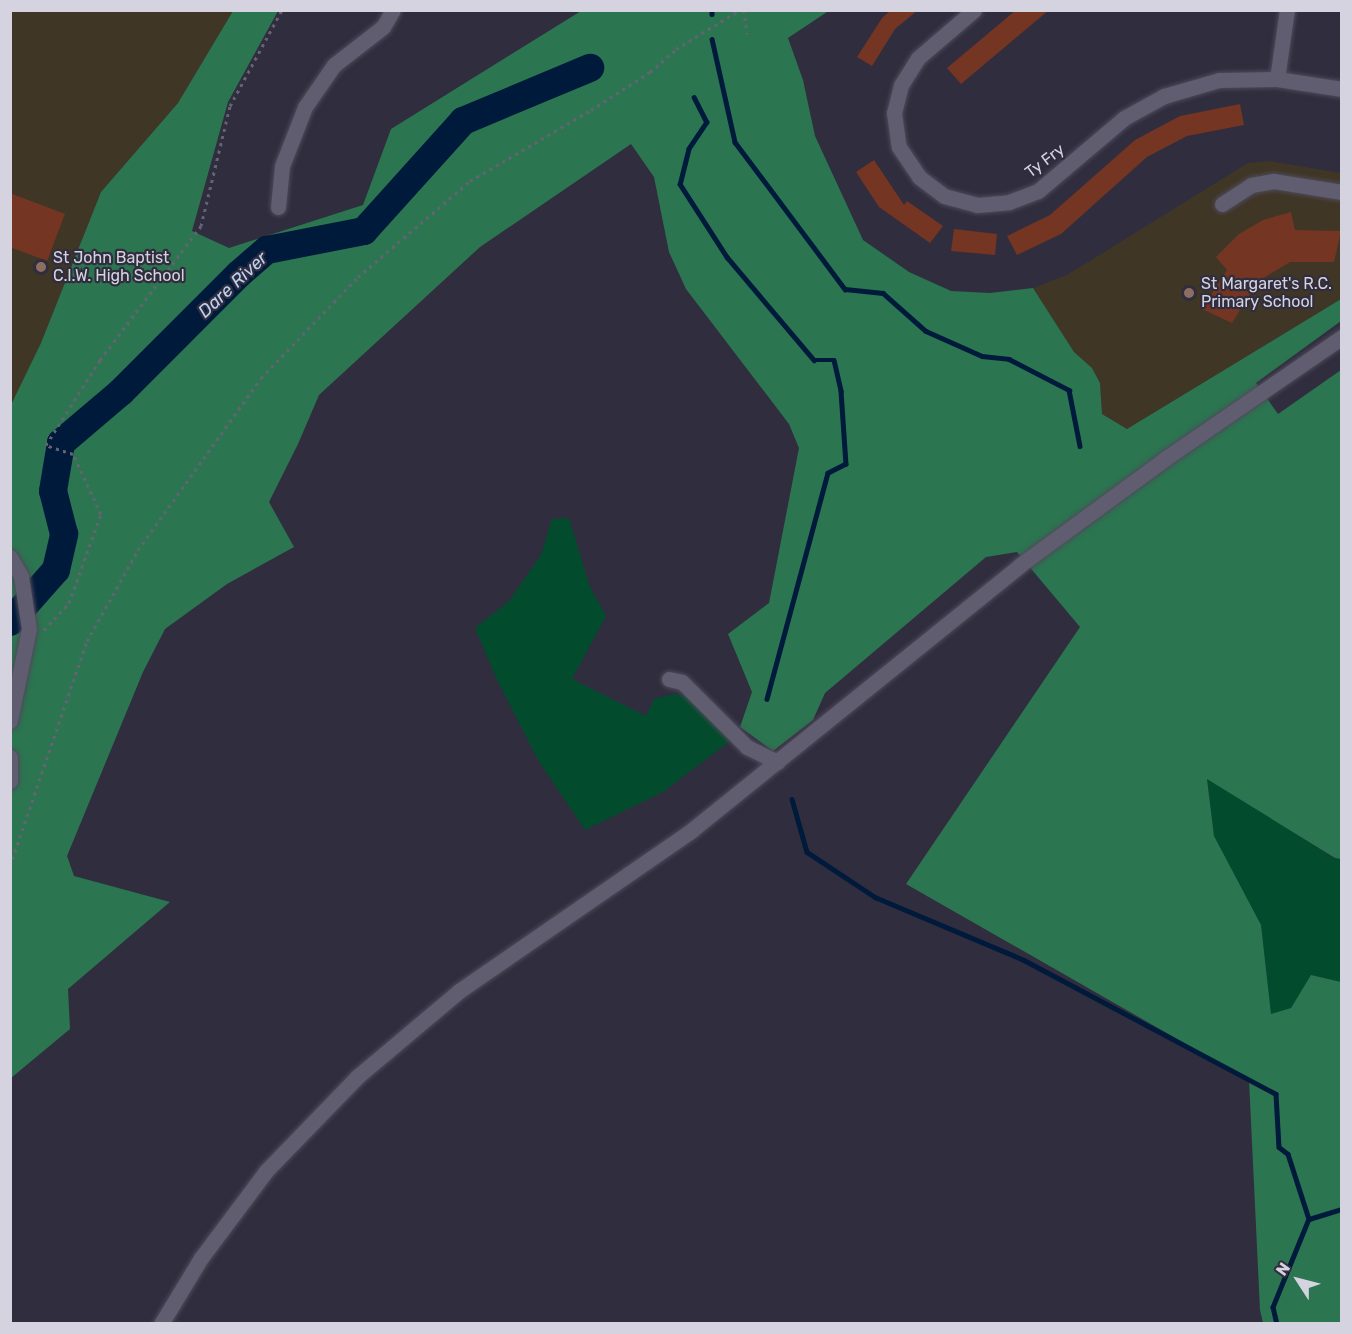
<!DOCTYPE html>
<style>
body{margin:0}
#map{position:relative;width:1352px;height:1334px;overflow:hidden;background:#302d3f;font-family:Rubik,sans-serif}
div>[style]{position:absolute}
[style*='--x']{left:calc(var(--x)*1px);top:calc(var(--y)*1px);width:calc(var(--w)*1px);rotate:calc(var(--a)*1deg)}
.education>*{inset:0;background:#403626}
.green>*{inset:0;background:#034b2d}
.forest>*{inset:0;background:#2c7551}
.stream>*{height:4.5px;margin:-2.25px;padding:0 2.25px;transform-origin:2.25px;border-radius:2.25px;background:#001a3c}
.river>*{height:28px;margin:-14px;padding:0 14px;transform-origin:14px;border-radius:14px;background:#001a3c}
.building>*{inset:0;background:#743522}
.path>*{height:3px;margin-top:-1.5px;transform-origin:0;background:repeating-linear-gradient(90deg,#656373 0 3px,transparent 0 7.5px)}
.roads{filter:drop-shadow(0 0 2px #4d4a59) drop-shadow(0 0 2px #4d4a59)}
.minor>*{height:15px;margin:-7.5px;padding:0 7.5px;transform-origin:7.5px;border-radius:7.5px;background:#605d71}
.dots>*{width:16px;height:16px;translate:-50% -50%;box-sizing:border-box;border:3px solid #302d3f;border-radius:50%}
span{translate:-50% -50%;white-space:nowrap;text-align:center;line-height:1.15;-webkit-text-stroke:4.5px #302d3f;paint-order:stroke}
.street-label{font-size:16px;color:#d4d3df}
.poi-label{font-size:16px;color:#d4d3df}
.left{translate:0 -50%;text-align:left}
.water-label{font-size:18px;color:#bbd3f1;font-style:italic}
.frame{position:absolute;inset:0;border:12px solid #d4d3df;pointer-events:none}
.north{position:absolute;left:1268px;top:1250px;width:60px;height:60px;-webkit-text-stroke:4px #302d3f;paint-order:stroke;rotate:306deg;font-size:16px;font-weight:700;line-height:24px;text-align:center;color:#d4d3df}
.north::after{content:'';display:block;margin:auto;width:21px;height:27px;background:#d4d3df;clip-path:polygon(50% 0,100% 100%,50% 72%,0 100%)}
</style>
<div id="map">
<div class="education">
<i style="clip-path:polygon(11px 11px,233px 11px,178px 103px,101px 192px,41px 343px,11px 407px)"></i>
<i style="clip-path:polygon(1269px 161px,1341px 173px,1341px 299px,1127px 429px,1102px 414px,1100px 383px,1092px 368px,1074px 352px,1033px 288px,1067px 275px,1248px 163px)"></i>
</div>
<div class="green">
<i style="clip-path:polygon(569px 518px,590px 587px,606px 616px,572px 679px,646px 716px,654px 699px,675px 694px,688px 696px,730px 741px,663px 792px,585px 830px,538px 760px,497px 680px,475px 628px,509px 601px,541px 555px,552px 519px)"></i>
<i style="clip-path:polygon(1207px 778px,1334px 858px,1341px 859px,1341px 982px,1311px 975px,1291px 1008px,1271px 1015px,1261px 925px,1214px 836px)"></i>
</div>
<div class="forest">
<i style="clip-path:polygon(830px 10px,788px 38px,803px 80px,815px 136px,863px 240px,909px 272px,951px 291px,990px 293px,1033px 288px,1074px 352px,1092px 368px,1100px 383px,1102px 414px,1127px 429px,1341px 299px,1341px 321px,1256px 383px,1278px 414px,1341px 370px,1341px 859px,1335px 858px,1207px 779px,1214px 836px,1261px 925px,1271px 1014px,1291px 1008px,1311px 975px,1341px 982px,1341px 1323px,1263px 1323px,1260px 1310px,1249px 1080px,906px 884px,1080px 627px,1017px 552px,986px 557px,825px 693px,813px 720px,773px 751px,740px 727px,752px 692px,728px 634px,769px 603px,799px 448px,789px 424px,686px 289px,669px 252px,654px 177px,631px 144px,480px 247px,319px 395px,298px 444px,269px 502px,294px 547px,227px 584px,165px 629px,143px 672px,67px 856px,74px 876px,170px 902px,68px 989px,70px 1029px,11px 1078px,10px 407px,41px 343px,101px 192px,178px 103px,233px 11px,278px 11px,228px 102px,192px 231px,229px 248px,363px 205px,391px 129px,581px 11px)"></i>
</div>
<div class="stream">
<i style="--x:712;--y:10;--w:4;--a:90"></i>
<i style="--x:712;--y:39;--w:106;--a:77.4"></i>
<i style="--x:735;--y:142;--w:184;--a:53.2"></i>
<i style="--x:845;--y:289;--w:38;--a:6"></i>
<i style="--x:883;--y:293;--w:57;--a:41.5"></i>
<i style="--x:926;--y:331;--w:61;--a:24.1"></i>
<i style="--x:982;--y:356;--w:27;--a:6"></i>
<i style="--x:1009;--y:359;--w:68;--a:27.3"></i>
<i style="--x:1069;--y:390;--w:57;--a:78.9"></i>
<i style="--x:694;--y:97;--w:28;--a:63"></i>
<i style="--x:707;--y:122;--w:32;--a:124"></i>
<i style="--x:689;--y:149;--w:36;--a:104"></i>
<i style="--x:680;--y:184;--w:87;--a:57.2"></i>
<i style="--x:727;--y:257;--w:135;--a:49.8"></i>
<i style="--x:814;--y:360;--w:20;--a:0"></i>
<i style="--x:834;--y:360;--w:32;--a:77"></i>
<i style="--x:841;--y:391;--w:73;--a:86.1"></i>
<i style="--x:846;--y:464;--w:20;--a:153"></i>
<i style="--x:828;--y:473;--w:234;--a:105.1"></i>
<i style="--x:792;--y:799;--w:55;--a:74.2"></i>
<i style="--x:807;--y:852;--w:82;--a:33.5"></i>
<i style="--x:875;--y:897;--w:162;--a:22.9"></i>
<i style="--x:1024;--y:960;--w:285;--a:28"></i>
<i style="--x:1276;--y:1094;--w:53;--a:86.8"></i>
<i style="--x:1279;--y:1147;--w:11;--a:38"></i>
<i style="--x:1288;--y:1154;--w:68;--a:72.1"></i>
<i style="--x:1309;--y:1219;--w:95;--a:112.2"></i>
<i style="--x:1273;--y:1307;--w:17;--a:77"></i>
<i style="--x:1309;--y:1219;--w:34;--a:-17"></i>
</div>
<div class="river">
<i style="--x:10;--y:622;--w:69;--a:-48.5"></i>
<i style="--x:56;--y:570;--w:37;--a:-77"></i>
<i style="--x:64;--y:534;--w:44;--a:-104.3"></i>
<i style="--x:53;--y:491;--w:49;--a:-80.5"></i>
<i style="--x:61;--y:443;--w:79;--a:-40.4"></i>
<i style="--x:121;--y:392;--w:167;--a:-45"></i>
<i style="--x:239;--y:274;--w:37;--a:-41"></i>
<i style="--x:267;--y:250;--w:99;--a:-11.1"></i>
<i style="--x:364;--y:231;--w:148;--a:-48"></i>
<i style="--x:463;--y:121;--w:138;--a:-22.7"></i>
</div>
<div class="building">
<i style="clip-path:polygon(891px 10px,918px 10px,895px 29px,872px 66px,857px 57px,882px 18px)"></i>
<i style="clip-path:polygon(1016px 10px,1049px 10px,961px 84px,947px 68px)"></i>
<i style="clip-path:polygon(1240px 104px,1244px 125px,1187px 136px,1147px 157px,1061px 234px,1017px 255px,1007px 236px,1050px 215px,1135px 140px,1180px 116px)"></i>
<i style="clip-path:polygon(874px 160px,904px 205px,907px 201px,943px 226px,930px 243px,879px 207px,856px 172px)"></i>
<i style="clip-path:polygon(10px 193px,65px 214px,47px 261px,10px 247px)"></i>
<i style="clip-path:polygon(1291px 212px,1295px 230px,1341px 231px,1334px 262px,1290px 262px,1257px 282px,1232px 323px,1202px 309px,1227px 270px,1216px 257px,1239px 234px,1263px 220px)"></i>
<i style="clip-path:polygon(954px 229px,997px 234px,995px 255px,951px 251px)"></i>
</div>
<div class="path">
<i style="--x:744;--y:10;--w:24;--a:83"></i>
<i style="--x:44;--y:630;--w:37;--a:-47"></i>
<i style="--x:69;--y:603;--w:95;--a:-70.2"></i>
<i style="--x:101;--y:514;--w:66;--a:-115"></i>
<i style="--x:73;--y:454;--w:28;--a:-162"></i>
<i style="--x:46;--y:445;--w:101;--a:-57.6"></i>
<i style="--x:100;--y:360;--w:168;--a:-53"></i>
<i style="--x:201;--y:226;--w:123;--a:-76.4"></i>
<i style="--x:230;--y:106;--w:109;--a:-61.6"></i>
<i style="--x:10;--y:866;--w:238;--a:-71.1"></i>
<i style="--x:87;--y:641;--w:104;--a:-60.7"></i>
<i style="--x:138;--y:550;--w:211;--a:-54.4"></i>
<i style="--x:261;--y:378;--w:140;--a:-46.2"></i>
<i style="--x:358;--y:277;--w:148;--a:-40.6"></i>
<i style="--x:470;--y:181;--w:140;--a:-30.4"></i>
<i style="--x:591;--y:110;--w:70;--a:-32.8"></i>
<i style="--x:650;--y:72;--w:35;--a:-41"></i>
<i style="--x:676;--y:49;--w:75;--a:-31.4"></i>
</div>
<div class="roads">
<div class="minor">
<i style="--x:974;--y:10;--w:74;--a:139.4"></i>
<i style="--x:918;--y:58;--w:32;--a:122"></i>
<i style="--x:901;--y:85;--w:29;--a:104"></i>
<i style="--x:894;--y:113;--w:34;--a:82"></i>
<i style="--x:899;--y:147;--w:36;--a:56"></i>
<i style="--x:919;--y:177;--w:31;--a:37"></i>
<i style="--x:944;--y:196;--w:34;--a:15"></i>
<i style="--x:977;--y:205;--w:32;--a:-5"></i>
<i style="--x:1009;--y:202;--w:31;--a:-21"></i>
<i style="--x:1038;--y:191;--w:113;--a:-40.3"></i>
<i style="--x:1124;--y:118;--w:46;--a:-28.8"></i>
<i style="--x:1164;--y:96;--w:57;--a:-16.2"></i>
<i style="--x:1219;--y:80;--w:58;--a:-1"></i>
<i style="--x:1277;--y:79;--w:66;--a:8.7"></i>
<i style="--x:1277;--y:79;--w:70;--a:-81.8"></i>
<i style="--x:1222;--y:204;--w:35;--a:-33"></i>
<i style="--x:1251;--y:185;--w:23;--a:-10"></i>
<i style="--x:1274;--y:181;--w:69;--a:9.2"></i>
<i style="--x:278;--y:207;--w:41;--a:-84.4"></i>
<i style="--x:282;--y:166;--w:63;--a:-68.7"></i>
<i style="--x:305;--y:107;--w:51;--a:-55.4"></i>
<i style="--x:334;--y:65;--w:62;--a:-37.8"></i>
<i style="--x:383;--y:27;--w:20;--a:-60"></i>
<i style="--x:10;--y:557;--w:22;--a:60"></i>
<i style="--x:21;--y:576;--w:54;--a:81.4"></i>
<i style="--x:29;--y:629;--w:94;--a:101.7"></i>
<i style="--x:669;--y:679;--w:13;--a:13"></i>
<i style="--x:682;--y:682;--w:92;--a:45"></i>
<i style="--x:747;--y:747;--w:34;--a:26"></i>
<i style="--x:10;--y:757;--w:24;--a:90"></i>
<i style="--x:161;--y:1324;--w:77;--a:-58.8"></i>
<i style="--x:201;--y:1258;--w:109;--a:-53.2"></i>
<i style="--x:266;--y:1171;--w:131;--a:-45.9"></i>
<i style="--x:357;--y:1077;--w:133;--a:-40.1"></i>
<i style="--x:459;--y:991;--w:283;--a:-34.6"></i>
<i style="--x:692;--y:830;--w:422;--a:-38.9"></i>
<i style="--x:1020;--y:565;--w:181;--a:-36.2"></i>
<i style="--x:1166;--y:458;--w:214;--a:-34.5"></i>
</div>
</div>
<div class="dots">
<i style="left:41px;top:267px;background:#8d6e63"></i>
<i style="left:1189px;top:293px;background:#8d6e63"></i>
</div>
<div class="street-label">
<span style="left:1045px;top:161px;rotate:-37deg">Ty Fry</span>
</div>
<div class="poi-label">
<span class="left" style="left:53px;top:267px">St John Baptist<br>C.I.W. High School</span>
<span class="left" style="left:1201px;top:293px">St Margaret's R.C.<br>Primary School</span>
</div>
<div class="water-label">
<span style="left:233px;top:285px;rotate:-43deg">Dare River</span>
</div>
<div class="frame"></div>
<div class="north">N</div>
</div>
